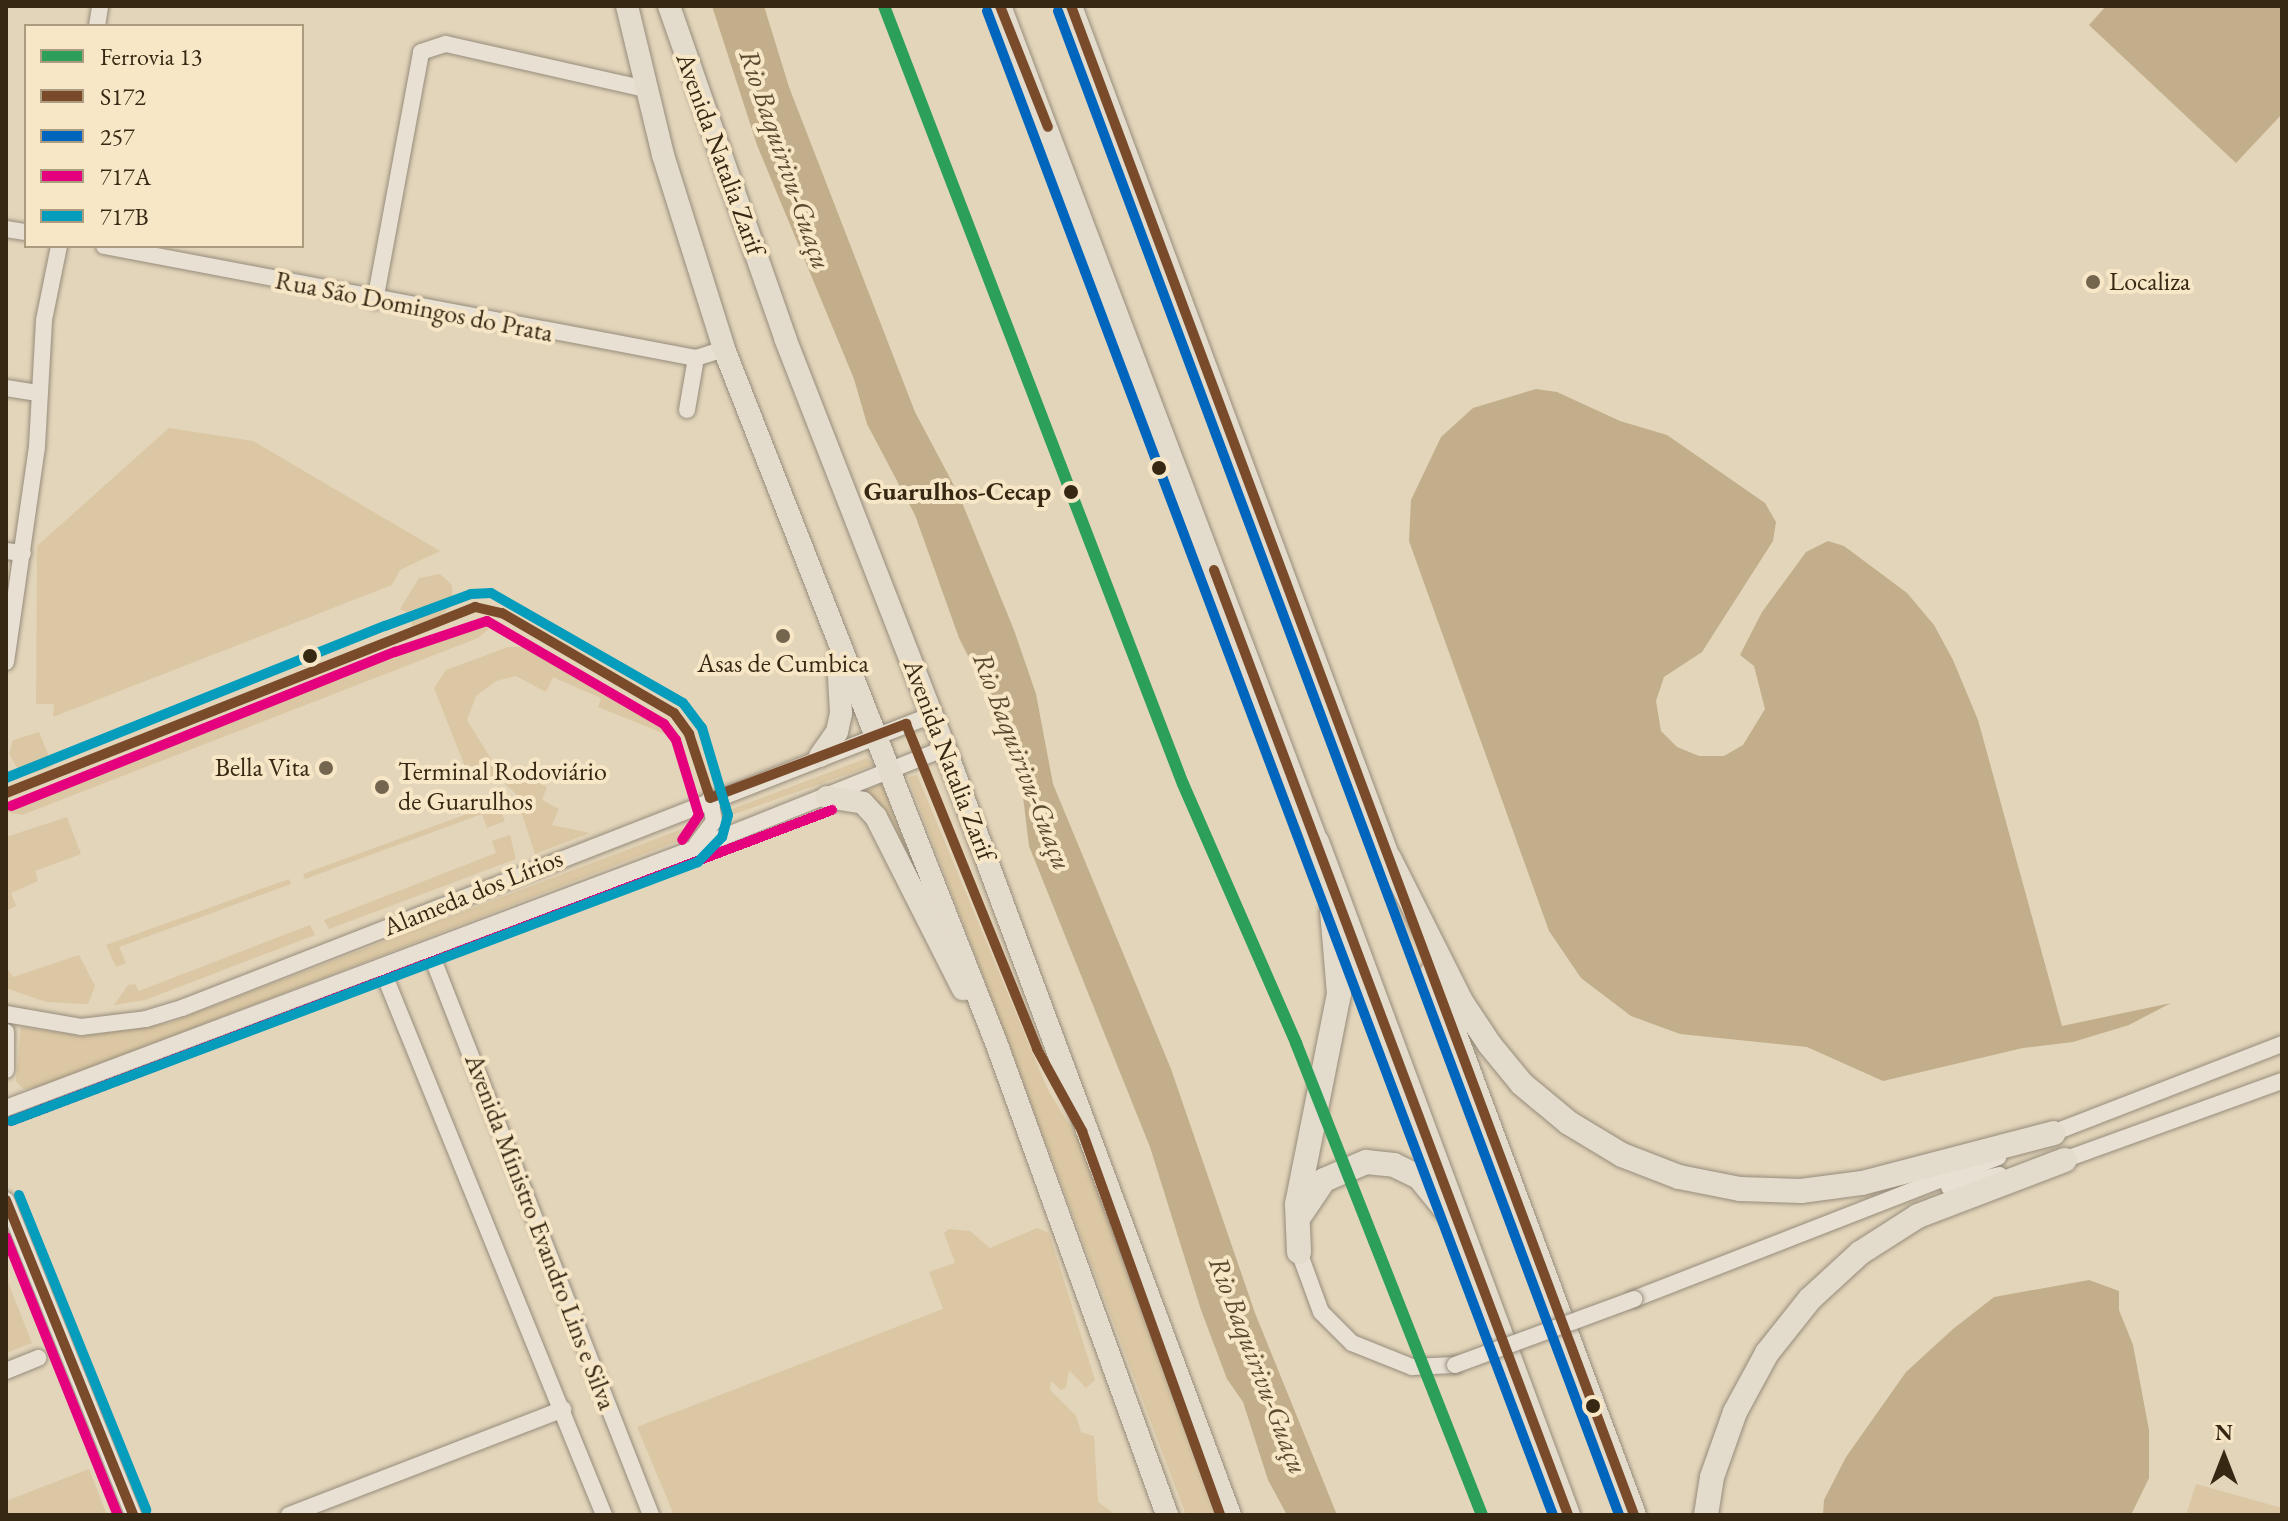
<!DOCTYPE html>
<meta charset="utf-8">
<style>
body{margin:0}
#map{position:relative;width:2288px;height:1521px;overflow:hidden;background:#e3d5ba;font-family:"EB Garamond",serif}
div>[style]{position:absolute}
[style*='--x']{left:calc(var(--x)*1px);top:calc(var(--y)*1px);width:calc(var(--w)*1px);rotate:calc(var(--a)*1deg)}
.green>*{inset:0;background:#dbc7a3}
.water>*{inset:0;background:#c2ae8a}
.roads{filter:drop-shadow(0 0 2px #968c7b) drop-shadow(0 0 2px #968c7b)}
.minor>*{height:16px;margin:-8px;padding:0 8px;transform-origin:8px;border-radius:8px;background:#e7e0d3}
.major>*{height:22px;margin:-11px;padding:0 11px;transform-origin:11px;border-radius:11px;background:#e3dbcb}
.highway>*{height:24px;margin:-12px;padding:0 12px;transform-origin:12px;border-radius:12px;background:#e3dbcb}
.bridges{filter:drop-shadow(0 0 2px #968c7b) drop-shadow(0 0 2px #968c7b)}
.minor-bridge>*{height:16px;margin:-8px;padding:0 8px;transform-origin:8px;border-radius:8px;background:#e7e0d3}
.bus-1>*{height:10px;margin:-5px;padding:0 5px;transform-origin:5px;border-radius:5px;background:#7a4b2a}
.bus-2>*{height:10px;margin:-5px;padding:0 5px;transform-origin:5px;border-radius:5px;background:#0065bd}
.bus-3>*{height:10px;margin:-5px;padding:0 5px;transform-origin:5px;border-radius:5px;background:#e5007d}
.bus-4>*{height:10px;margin:-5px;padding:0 5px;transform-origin:5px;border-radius:5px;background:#069cbb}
.rail-1>*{height:12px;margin:-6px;padding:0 6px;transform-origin:6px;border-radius:6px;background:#2ca05a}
.dots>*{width:22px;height:22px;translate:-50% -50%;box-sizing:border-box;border:4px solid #f8e7c7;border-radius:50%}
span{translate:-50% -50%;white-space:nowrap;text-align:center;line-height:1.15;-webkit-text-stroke:8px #f8e7c7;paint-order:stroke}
.street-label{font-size:26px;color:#372814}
.poi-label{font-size:26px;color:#372814}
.left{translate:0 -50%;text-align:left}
.right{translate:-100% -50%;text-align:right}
.stop-label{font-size:26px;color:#372814;font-weight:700}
.water-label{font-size:28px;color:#5c4b31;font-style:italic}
.frame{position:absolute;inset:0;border:8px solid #372814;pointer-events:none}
.legend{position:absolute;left:24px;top:24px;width:280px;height:224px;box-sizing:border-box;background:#f8e7c7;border:2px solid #ab9b7f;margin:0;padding:10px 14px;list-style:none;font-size:24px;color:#372814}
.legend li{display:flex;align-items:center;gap:16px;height:40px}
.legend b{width:40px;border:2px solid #ab9b7f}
.north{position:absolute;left:2184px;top:1417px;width:80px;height:80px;-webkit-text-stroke:6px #f8e7c7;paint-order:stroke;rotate:0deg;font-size:22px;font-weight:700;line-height:32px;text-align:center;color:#372814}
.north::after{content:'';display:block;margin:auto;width:28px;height:36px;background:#372814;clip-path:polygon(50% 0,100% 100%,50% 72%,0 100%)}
</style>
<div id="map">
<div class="green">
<i style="clip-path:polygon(169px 428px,253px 441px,440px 551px,400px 570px,392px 585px,53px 717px,54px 704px,36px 704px,37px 546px)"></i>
<i style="clip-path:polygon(440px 574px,452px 585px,453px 603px,442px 615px,412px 626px,411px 614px,400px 609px,419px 578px)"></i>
<i style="clip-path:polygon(480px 621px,489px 629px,478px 638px,22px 815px,7px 812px,19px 798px)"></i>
<i style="clip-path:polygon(508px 647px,531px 647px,673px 730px,675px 738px,598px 707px,601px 698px,553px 677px,546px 692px,516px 676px,496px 681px,476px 696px,467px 720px,493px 762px,547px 787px,542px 800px,559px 809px,552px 825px,590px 833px,535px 854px,515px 793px,503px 782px,471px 782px,434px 688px,446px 670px)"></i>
<i style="clip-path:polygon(39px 732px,53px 766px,34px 773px,19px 771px,9px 754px,13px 740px)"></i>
<i style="clip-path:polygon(867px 758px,874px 765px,726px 817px,727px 811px)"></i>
<i style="clip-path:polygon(917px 775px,1048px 1090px,1079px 1141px,1214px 1515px,1186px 1515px,908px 777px)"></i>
<i style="clip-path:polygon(886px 782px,915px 865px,915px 868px,858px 793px)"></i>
<i style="clip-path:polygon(497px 803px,505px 821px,487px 828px,482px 814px,305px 879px,303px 874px)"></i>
<i style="clip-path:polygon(67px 817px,81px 854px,35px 871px,38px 881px,11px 893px,16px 906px,6px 911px,6px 837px)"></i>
<i style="clip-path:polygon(706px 820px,706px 827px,678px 841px,40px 1087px,23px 1089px,16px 1081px,21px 1027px,83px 1036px,169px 1023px)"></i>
<i style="clip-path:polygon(510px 835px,516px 859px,329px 929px,324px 920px,496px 853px,492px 841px)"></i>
<i style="clip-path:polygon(289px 879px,291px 884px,119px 947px,126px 963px,116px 967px,106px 945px)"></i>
<i style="clip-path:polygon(310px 925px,315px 935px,145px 1000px,114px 1005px,128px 985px,135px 984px,139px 991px)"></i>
<i style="clip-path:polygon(79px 955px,95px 986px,88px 1004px,46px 1002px,6px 988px,6px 967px,13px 977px)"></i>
<i style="clip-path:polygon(1037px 1228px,1049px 1233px,1095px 1380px,1086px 1388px,1069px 1370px,1066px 1387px,1061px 1390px,1051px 1381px,1050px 1390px,1076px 1416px,1081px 1432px,1094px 1436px,1098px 1502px,1116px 1515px,674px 1515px,637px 1427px,943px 1309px,929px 1272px,955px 1263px,944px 1233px,949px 1229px,970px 1231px,990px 1248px)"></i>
<i style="clip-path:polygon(6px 1277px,32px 1343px,6px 1353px)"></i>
<i style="clip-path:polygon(89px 1469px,107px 1515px,6px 1515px,6px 1501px)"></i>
<i style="clip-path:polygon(2196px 1484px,2282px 1508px,2282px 1515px,2186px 1515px)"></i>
</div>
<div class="water">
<i style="clip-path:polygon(712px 6px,764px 6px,789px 87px,915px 412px,959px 495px,1014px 630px,1036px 694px,1053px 784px,1171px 1069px,1255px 1313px,1337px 1515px,1287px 1515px,1268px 1480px,1243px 1402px,1227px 1379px,1201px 1310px,1150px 1147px,1029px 846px,1021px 780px,1007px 734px,959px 638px,915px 515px,867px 424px,854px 379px,757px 145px)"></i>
<i style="clip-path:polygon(2106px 6px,2282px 6px,2282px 114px,2236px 163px,2089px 25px)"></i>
<i style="clip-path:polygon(1536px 389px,1557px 392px,1620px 421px,1667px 435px,1765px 503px,1776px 522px,1773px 541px,1702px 652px,1664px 677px,1656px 701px,1661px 731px,1677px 747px,1699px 756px,1724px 756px,1743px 745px,1765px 709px,1754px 666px,1740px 655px,1762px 612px,1806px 552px,1828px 541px,1844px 546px,1907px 593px,1934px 625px,1953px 660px,1978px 720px,2062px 1026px,2171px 1003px,2129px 1025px,2073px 1042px,2023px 1048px,1883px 1081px,1807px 1047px,1680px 1034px,1631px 1016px,1581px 978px,1549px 931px,1409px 541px,1411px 500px,1441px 437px,1473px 408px)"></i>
<i style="clip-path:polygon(2089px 1280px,2119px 1291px,2119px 1310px,2133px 1345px,2149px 1430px,2149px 1478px,2131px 1515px,1823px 1515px,1824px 1500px,1846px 1457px,1906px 1372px,1953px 1329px,1994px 1297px)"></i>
</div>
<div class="roads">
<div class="minor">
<i style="--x:97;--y:26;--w:20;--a:-81"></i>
<i style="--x:6;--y:229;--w:20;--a:9"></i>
<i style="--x:104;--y:246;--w:603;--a:10.71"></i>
<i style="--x:696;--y:358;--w:29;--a:-18"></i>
<i style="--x:375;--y:301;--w:253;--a:-79.5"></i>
<i style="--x:421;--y:52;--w:26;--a:-18"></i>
<i style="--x:446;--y:44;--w:205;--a:12.7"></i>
<i style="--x:6;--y:388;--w:32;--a:9"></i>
<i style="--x:687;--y:410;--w:53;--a:-80.2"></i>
<i style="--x:6;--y:551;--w:17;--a:7"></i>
<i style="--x:6;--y:662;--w:218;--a:-81.8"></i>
<i style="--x:37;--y:446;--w:126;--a:-86.8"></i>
<i style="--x:44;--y:320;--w:76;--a:-78.5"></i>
<i style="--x:696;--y:845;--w:30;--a:-53"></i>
<i style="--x:714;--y:821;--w:23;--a:-100"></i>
<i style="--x:429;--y:949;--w:608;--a:68.58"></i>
<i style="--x:381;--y:967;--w:592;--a:67.86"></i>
<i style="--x:6;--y:1014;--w:76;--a:9.8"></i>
<i style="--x:81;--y:1027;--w:65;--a:-7"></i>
<i style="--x:146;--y:1019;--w:38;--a:-17"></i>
<i style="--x:182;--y:1008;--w:805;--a:-21.34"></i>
<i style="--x:6;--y:1032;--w:38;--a:90"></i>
<i style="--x:6;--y:1108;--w:734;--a:-20.66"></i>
<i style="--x:693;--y:849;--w:271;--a:-21.8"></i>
<i style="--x:2045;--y:1136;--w:254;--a:-21.2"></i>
<i style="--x:2058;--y:1162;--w:238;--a:-19.9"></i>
<i style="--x:1949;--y:1187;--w:52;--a:-13.2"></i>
<i style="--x:6;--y:1200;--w:340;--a:68"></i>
<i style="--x:1299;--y:1252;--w:64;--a:69.9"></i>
<i style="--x:1321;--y:1312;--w:44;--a:45"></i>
<i style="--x:1352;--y:1343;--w:65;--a:21.8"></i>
<i style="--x:1412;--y:1367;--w:43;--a:-2.7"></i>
<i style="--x:1634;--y:1299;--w:391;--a:-21.3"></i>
<i style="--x:6;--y:1371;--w:35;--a:-22"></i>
<i style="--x:289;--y:1515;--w:294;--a:-21.1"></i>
</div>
<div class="major">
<i style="--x:627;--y:6;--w:153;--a:76.4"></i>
<i style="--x:663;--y:155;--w:203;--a:72.5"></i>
<i style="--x:724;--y:349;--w:748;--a:68.58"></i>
<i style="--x:997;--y:1045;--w:500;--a:70.1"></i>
<i style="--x:669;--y:6;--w:352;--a:70.7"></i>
<i style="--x:785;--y:338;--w:440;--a:68.7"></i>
<i style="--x:945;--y:748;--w:818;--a:69.62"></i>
<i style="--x:1000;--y:6;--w:894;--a:69.23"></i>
<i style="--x:1071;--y:6;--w:909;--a:69.53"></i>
<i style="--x:820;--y:756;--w:29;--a:-55"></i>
<i style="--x:837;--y:732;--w:19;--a:-78"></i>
<i style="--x:841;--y:713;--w:53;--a:-93.2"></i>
<i style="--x:827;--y:797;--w:36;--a:9"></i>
<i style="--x:863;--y:803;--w:19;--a:47"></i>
<i style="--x:876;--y:817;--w:193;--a:63.2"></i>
</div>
<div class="highway">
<i style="--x:1317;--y:842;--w:718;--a:69.55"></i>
<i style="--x:1389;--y:858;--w:162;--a:63.3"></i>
<i style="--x:1462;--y:1003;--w:50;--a:56.3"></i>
<i style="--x:1490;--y:1045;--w:50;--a:50.6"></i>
<i style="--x:1522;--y:1084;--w:61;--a:39.7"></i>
<i style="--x:1569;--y:1123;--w:62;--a:31.1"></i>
<i style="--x:1622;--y:1155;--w:61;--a:21.1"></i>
<i style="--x:1679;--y:1177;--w:62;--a:11.1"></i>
<i style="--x:1740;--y:1189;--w:61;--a:1.9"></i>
<i style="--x:1801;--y:1191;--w:62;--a:-7.5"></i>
<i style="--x:1862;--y:1183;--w:198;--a:-14.6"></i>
<i style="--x:1432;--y:973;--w:578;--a:69.56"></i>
<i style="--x:1301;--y:1214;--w:41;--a:-55.9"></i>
<i style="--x:1324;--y:1180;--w:46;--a:-23.2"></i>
<i style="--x:1366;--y:1162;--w:28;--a:6"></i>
<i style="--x:1394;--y:1165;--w:28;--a:26"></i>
<i style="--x:1419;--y:1177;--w:43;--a:50.7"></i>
<i style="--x:1299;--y:1252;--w:48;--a:-92.4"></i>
<i style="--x:1297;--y:1204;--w:214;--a:-78.7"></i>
<i style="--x:1339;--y:994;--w:83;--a:-94.8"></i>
<i style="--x:1706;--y:1515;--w:38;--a:-81"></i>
<i style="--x:1712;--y:1477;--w:69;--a:-70.5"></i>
<i style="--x:1735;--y:1412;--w:67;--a:-61.5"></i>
<i style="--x:1767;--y:1353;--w:69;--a:-51.5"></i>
<i style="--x:1810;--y:1299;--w:68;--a:-42.6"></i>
<i style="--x:1860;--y:1253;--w:69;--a:-32.5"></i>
<i style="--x:1918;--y:1216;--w:157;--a:-20.9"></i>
</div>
</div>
<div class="bridges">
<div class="minor-bridge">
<i style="--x:1455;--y:1365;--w:191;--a:-20.2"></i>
</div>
</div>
<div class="bus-1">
<i style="--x:1000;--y:6;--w:130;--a:68.4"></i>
<i style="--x:1071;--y:6;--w:1611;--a:69.54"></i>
<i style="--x:1214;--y:570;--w:1009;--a:69.46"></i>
<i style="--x:6;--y:793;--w:505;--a:-21.63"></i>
<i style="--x:475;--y:607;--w:28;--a:13"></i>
<i style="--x:502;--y:613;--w:199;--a:30.2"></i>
<i style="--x:674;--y:713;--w:26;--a:54"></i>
<i style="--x:689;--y:734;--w:67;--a:71.8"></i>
<i style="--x:710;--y:798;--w:210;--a:-20.7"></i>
<i style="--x:906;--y:724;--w:350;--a:68"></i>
<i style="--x:1037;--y:1049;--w:94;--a:61.2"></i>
<i style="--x:1082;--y:1131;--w:408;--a:70.2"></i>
<i style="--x:6;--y:1200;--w:340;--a:68"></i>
</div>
<div class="bus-2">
<i style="--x:987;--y:11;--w:1607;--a:69.38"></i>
<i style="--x:1058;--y:11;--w:1605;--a:69.54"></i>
</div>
<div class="bus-3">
<i style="--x:11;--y:806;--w:414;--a:-21.9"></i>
<i style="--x:395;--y:652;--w:97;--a:-18.6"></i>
<i style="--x:487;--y:621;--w:205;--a:30.2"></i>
<i style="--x:664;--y:724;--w:20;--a:53"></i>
<i style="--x:676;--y:740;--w:78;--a:73"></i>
<i style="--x:699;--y:815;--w:30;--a:124"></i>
<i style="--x:11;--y:1121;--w:878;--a:-20.75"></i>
<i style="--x:6;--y:1237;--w:300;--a:68.1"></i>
</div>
<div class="bus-4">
<i style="--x:6;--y:778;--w:408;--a:-21.9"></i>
<i style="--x:385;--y:626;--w:92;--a:-20.4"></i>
<i style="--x:471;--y:594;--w:20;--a:-3"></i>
<i style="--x:491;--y:593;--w:221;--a:29.8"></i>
<i style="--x:683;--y:703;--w:31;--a:53"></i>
<i style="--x:702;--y:728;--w:91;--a:73.4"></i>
<i style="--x:728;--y:815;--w:23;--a:105"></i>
<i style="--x:722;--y:837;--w:35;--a:134"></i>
<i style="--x:698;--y:862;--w:734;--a:159.34"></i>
<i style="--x:19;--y:1195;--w:340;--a:68"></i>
</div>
<div class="rail-1">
<i style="--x:884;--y:6;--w:833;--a:68.98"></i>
<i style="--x:1183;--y:784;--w:283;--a:66.4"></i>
<i style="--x:1296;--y:1043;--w:507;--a:68.49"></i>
</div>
<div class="dots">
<i style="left:2093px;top:282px;background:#73654e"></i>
<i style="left:1159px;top:468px;background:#372814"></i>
<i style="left:1071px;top:492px;background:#372814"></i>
<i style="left:783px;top:636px;background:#73654e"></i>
<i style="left:310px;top:656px;background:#372814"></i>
<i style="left:326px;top:768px;background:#73654e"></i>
<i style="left:382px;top:787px;background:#73654e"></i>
<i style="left:1593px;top:1406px;background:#372814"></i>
</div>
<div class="street-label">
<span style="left:720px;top:154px;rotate:70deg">Avenida Natalia Zarif</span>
<span style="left:414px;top:307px;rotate:11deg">Rua São Domingos do Prata</span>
<span style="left:949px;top:760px;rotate:69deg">Avenida Natalia Zarif</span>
<span style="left:473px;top:893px;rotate:-22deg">Alameda dos Lírios</span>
<span style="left:540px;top:1232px;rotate:69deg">Avenida Ministro Evandro Lins e Silva</span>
</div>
<div class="poi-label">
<span class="left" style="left:2109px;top:282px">Localiza</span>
<span style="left:783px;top:664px">Asas de Cumbica</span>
<span class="right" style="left:310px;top:768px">Bella Vita</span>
<span class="left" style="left:398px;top:787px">Terminal Rodoviário<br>de Guarulhos</span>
</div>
<div class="stop-label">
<span class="right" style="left:1051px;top:492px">Guarulhos-Cecap</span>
</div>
<div class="water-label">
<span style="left:786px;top:159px;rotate:71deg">Rio Baquirivu-Guaçu</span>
<span style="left:1023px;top:761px;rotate:69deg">Rio Baquirivu-Guaçu</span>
<span style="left:1259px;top:1365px;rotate:69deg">Rio Baquirivu-Guaçu</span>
</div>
<div class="frame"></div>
<ul class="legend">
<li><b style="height:10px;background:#2ca05a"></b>Ferrovia 13</li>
<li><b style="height:10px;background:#7a4b2a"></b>S172</li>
<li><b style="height:10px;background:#0065bd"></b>257</li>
<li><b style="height:10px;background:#e5007d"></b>717A</li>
<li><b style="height:10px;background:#069cbb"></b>717B</li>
</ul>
<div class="north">N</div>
</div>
